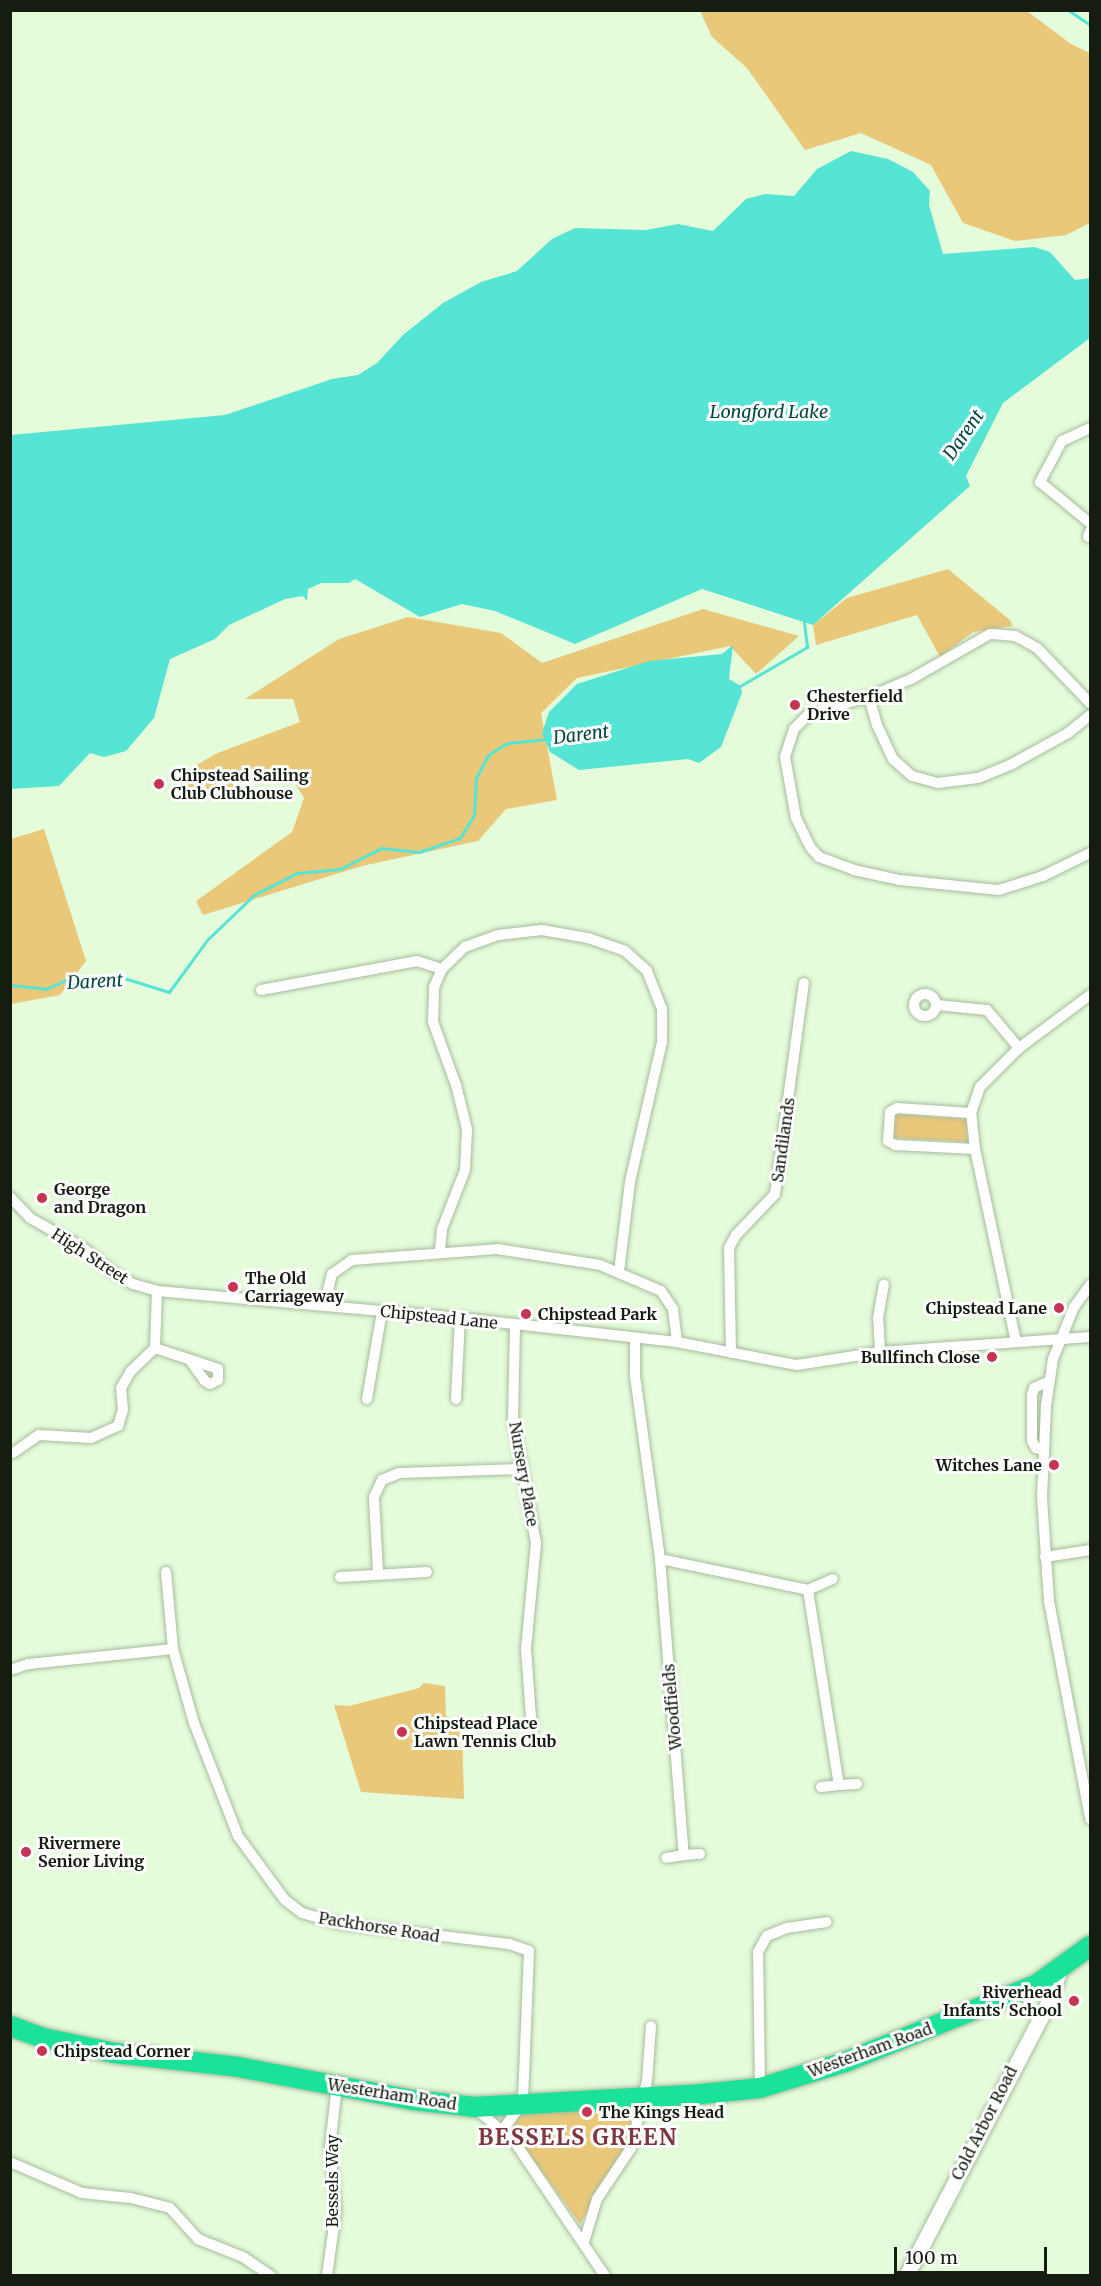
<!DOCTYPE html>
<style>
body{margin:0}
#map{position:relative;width:1101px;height:2286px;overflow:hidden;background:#e5fcdb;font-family:Merriweather,serif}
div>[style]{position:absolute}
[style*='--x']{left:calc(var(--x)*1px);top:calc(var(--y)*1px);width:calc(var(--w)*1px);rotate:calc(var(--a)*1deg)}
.green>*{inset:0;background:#e9c87a}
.water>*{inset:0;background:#56e4d4}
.stream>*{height:3px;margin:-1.5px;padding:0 1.5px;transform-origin:1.5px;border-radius:1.5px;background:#56e4d4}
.roads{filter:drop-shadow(0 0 2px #a6bb9c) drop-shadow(0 0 2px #a6bb9c)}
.street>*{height:10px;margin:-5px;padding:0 5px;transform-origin:5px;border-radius:5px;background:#fff}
.street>.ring{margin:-5px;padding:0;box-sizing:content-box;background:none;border:10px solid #fff;border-radius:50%}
.secondary>*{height:15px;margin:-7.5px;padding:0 7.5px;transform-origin:7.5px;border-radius:7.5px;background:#fff}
.highway>*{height:20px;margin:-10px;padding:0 10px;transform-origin:10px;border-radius:10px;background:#1ae298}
.dots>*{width:16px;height:16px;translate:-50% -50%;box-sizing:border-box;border:3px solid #fff;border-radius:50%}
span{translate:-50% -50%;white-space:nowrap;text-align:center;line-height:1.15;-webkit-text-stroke:6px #fff;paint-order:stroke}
.poi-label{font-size:16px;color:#151d11;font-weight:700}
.left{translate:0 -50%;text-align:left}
.right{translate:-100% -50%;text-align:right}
.street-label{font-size:16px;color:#151d11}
.water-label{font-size:18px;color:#02453f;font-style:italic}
.district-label{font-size:22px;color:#7e363f;font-weight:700;letter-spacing:1.5px}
.frame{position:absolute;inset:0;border:12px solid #151d11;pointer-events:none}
.scale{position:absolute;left:894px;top:2247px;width:153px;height:27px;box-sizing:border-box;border:3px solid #151d11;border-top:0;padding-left:8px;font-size:18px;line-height:21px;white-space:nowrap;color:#151d11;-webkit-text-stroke:4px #fff;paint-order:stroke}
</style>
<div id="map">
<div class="green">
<i style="clip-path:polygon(700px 11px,1027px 11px,1071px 44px,1090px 53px,1090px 223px,1066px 235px,1015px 241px,963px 223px,931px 165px,861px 133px,805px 150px,747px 68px,712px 37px)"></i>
<i style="clip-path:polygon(948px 569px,1011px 621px,1012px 626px,973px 632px,940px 657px,917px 615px,816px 645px,813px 625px,847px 598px)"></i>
<i style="clip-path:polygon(703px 609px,799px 636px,756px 674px,730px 646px,577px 678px,541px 713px,557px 800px,506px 809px,478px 841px,362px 866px,203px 915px,196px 901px,292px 832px,304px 798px,289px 774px,187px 798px,174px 779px,215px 754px,300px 722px,293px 699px,245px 699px,339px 639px,408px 617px,501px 633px,542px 663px)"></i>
<i style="clip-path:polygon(44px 829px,86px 961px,60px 995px,11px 1004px,11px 839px)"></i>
<i style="clip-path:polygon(895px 1114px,966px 1119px,968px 1142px,893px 1138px)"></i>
<i style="clip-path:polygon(424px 1683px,445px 1686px,446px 1716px,462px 1722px,464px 1799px,361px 1792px,334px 1705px,349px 1706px,419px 1688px)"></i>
<i style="clip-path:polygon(635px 2104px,625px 2147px,580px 2224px,514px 2133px,514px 2120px,520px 2113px)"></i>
</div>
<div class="water">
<i style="clip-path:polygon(851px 151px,888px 159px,913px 172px,930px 191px,929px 205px,943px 254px,1034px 247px,1050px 252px,1075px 280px,1090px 278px,1090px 338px,1003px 403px,966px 476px,970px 486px,813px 625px,702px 589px,575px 644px,495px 611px,462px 604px,420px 617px,355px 579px,349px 583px,321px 583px,308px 589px,307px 601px,303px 596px,285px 599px,229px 625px,215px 639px,170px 659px,154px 718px,126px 751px,104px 757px,90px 753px,59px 786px,11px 789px,11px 435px,225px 415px,332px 379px,358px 375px,377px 363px,403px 335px,443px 303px,481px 282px,517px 271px,552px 239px,575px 228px,646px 230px,678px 224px,713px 231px,746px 199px,765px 194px,794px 196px,817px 169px)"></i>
<i style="clip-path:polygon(733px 645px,729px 679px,741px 686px,742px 693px,721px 747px,699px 763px,688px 759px,579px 770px,550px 752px,542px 733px,549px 712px,577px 684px,649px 661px,722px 654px)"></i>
</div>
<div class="stream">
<i style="--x:1068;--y:10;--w:27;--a:34"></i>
<i style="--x:740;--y:686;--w:78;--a:-30.2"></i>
<i style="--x:807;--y:647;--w:25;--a:-97"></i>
<i style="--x:10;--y:985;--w:36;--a:6"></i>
<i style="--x:46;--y:989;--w:24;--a:-24"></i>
<i style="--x:68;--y:979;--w:56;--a:-1"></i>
<i style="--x:124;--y:978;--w:47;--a:17.3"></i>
<i style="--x:169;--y:992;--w:64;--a:-53.8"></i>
<i style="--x:207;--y:940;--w:65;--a:-43.8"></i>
<i style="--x:254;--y:895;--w:48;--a:-27.1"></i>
<i style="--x:297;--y:873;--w:43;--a:-5.3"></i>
<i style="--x:340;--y:869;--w:46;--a:-27.1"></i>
<i style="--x:381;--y:848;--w:38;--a:6"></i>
<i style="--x:419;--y:852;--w:43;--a:-18.9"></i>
<i style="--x:460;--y:838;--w:27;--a:-59"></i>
<i style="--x:474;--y:815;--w:37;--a:-87"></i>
<i style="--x:476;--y:778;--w:26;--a:-62"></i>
<i style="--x:488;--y:755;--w:22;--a:-32"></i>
<i style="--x:507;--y:743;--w:40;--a:-5.7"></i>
</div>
<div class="roads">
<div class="street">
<i style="--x:1090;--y:428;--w:31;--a:155"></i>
<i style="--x:1062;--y:441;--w:47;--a:118.2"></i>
<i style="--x:1040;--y:482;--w:65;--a:39.4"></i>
<i style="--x:1088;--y:537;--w:6;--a:-72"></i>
<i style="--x:869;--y:697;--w:29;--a:74"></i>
<i style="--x:877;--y:725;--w:38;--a:65"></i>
<i style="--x:893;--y:759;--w:25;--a:42"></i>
<i style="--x:912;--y:776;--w:27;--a:15"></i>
<i style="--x:938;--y:783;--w:40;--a:-7.1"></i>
<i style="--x:978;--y:778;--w:35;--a:-22"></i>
<i style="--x:1010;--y:765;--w:66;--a:-28.9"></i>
<i style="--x:1068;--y:733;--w:28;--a:-39"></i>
<i style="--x:1090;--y:703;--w:76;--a:-133.9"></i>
<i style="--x:1037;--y:648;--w:25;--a:-151"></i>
<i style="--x:1015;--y:636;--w:25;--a:-175"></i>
<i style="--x:990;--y:634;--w:91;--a:150.3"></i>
<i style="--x:911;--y:679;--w:46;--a:156.8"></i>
<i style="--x:869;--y:697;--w:61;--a:164.8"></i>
<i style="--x:810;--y:713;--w:23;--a:135"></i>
<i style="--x:794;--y:729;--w:29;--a:108"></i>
<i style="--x:785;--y:757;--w:62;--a:79.8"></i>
<i style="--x:796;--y:818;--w:32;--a:64"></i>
<i style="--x:810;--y:847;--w:13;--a:48"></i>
<i style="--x:819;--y:857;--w:37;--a:20"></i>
<i style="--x:854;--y:870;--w:47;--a:12.3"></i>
<i style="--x:900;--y:880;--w:100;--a:5.8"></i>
<i style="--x:999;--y:890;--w:46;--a:-17.7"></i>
<i style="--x:1043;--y:876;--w:52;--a:-26.1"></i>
<i style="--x:261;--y:990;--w:159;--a:-10.5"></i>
<i style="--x:417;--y:961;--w:26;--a:18"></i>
<i class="ring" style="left:914px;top:994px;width:12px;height:12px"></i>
<i style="--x:937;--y:1005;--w:50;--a:5.7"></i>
<i style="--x:987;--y:1010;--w:50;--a:49.9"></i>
<i style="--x:971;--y:1113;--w:74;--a:-176.1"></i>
<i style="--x:897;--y:1108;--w:8;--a:150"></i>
<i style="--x:890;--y:1112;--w:29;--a:94"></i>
<i style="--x:888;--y:1141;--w:8;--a:30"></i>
<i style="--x:895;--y:1145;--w:80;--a:2.9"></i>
<i style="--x:10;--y:1197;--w:29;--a:46"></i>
<i style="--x:30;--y:1218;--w:61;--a:29.5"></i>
<i style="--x:83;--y:1248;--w:38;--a:39"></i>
<i style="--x:113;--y:1272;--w:23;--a:31"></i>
<i style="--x:133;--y:1284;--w:25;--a:16"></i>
<i style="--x:157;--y:1291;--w:304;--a:5.1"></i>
<i style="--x:460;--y:1318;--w:218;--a:6.3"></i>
<i style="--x:677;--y:1342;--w:122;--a:10.9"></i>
<i style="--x:797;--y:1365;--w:84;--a:-8.9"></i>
<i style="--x:880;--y:1352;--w:211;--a:-4.1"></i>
<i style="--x:440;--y:1251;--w:22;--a:-85"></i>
<i style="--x:442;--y:1229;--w:63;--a:-68.7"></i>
<i style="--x:465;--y:1170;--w:41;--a:-87.2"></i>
<i style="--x:467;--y:1129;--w:45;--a:-104"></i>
<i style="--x:456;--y:1085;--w:67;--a:-110.1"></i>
<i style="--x:433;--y:1022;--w:35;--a:-88"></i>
<i style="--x:434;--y:987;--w:20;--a:-66"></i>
<i style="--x:442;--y:969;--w:32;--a:-44"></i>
<i style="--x:465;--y:947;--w:35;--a:-20"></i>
<i style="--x:498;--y:935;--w:44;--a:-6.5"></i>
<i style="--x:542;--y:930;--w:47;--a:9.9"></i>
<i style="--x:588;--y:938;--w:39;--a:19"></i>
<i style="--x:625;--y:951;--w:30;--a:42"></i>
<i style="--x:647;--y:971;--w:41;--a:68.5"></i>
<i style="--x:662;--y:1009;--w:33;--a:90"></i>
<i style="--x:662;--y:1042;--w:144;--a:102.9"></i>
<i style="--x:630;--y:1182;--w:91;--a:97"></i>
<i style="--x:1090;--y:1285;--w:27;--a:126"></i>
<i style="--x:1074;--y:1307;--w:56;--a:112"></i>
<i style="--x:1053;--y:1359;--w:48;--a:98.5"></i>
<i style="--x:1046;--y:1406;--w:92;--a:92.5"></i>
<i style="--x:1042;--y:1498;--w:103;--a:86.1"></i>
<i style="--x:1049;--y:1601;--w:222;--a:79.3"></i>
<i style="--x:324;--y:1306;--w:33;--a:-76"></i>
<i style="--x:332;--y:1274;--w:24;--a:-35"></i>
<i style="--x:352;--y:1260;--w:145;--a:-4.3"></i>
<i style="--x:497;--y:1249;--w:104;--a:8.8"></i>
<i style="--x:600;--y:1265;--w:66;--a:23.1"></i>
<i style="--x:661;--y:1291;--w:22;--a:56"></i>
<i style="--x:673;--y:1309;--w:33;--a:83"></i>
<i style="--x:515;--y:1325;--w:94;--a:91.2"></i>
<i style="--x:513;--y:1419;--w:126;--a:79.5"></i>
<i style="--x:536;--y:1543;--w:106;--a:95.4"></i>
<i style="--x:526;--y:1649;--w:82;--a:85.8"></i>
<i style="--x:635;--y:1338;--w:38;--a:90"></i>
<i style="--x:635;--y:1376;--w:185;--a:82.2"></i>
<i style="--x:660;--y:1559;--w:151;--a:11.8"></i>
<i style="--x:808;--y:1590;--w:197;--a:81"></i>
<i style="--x:839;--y:1785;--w:18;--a:-3"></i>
<i style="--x:1016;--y:1342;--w:197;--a:-102"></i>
<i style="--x:975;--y:1149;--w:36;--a:-96"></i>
<i style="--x:971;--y:1113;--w:28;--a:-71"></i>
<i style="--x:980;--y:1087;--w:55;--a:-45"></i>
<i style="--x:1019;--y:1048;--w:89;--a:-36.7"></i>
<i style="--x:155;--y:1348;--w:66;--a:18.4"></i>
<i style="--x:218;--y:1369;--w:11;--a:90"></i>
<i style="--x:218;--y:1380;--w:9;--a:153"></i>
<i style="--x:210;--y:1384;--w:6;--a:-149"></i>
<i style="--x:205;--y:1381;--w:26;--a:-126"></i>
<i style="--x:880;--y:1352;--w:34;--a:-93"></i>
<i style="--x:878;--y:1318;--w:34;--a:-80"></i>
<i style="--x:731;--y:1353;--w:105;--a:-91.1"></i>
<i style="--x:729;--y:1248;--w:15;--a:-62"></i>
<i style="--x:736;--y:1235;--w:57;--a:-46.4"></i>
<i style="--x:775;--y:1194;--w:213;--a:-82.2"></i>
<i style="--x:367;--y:1399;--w:89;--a:-80.3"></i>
<i style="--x:456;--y:1399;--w:81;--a:-87.2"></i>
<i style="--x:1044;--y:1450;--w:8;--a:-166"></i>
<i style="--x:1036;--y:1448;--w:8;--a:-120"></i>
<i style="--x:1032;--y:1441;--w:46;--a:-90"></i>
<i style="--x:1032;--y:1395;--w:7;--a:-74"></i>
<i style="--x:1034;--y:1388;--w:17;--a:-24"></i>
<i style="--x:13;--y:1453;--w:32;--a:-35"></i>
<i style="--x:39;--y:1435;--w:52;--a:3.3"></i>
<i style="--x:91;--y:1438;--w:30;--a:-24"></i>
<i style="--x:118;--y:1426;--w:17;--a:-73"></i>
<i style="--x:123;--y:1410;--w:22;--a:-95"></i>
<i style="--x:121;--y:1388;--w:20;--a:-60"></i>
<i style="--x:131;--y:1371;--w:33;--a:-44"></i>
<i style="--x:155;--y:1348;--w:57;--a:-88"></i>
<i style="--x:1045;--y:1557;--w:46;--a:-8.8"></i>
<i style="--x:660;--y:1559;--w:297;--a:85.4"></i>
<i style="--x:684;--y:1855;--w:18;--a:171"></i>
<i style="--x:166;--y:1572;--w:77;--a:84.8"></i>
<i style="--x:378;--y:1572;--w:75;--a:-93.1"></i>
<i style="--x:374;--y:1497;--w:19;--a:-65"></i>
<i style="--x:382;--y:1480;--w:18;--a:-22"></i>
<i style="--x:399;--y:1473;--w:123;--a:-1.9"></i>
<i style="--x:340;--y:1577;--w:87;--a:-3.3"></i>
<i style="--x:808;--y:1590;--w:27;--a:-24"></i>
<i style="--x:10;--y:1670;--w:20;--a:-18"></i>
<i style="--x:29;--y:1664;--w:145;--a:-5.9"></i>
<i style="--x:173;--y:1649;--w:77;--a:74.2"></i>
<i style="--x:194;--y:1723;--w:121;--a:68.7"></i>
<i style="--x:238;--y:1836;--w:79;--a:53.7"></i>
<i style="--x:285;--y:1900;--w:21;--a:37"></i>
<i style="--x:302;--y:1913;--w:41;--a:15.8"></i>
<i style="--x:341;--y:1924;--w:169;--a:6.8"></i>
<i style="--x:509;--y:1944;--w:21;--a:19"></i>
<i style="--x:529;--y:1951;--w:151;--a:92.3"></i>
<i style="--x:523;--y:2102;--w:34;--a:126"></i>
<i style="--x:821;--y:1787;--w:18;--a:-6"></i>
<i style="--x:684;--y:1855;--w:16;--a:-4"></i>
<i style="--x:760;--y:2088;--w:136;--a:-90.8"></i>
<i style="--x:758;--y:1952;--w:18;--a:-61"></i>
<i style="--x:767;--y:1936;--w:22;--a:-22"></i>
<i style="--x:787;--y:1928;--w:40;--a:-8.5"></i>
<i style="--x:476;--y:2109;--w:50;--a:40.1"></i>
<i style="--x:514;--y:2141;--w:163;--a:56"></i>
<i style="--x:10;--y:2162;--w:78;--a:23.3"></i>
<i style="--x:82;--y:2193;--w:49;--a:5.8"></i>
<i style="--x:131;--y:2198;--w:40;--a:14.4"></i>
<i style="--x:170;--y:2208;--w:42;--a:47.9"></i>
<i style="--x:198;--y:2239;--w:48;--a:21.8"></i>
<i style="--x:243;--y:2257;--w:34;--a:34"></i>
<i style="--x:584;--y:2242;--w:45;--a:-73.2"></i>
<i style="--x:597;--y:2199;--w:61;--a:-56.3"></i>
<i style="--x:631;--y:2148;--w:69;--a:-76.6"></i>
<i style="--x:647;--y:2081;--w:55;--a:-85.8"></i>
<i style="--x:327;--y:2276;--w:66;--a:-82.1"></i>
<i style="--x:336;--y:2211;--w:64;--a:-95.4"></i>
<i style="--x:330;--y:2147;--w:61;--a:-83.5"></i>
</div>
<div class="secondary">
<i style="--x:906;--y:2276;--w:305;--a:-62.5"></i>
<i style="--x:1047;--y:2005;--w:37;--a:-70"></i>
</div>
<div class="highway">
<i style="--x:10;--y:2026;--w:35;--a:20"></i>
<i style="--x:43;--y:2038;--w:73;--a:11.9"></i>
<i style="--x:114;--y:2053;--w:125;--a:6.4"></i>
<i style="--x:238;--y:2067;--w:178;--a:10.7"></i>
<i style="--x:413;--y:2100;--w:61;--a:6.5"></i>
<i style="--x:474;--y:2107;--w:218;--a:-3.2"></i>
<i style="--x:692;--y:2095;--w:68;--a:-5.9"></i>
<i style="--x:760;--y:2088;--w:89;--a:-17"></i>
<i style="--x:845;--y:2062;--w:206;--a:-22"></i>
<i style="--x:1036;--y:1985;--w:67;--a:-35.8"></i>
</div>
</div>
<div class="dots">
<i style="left:795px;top:705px;background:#c53450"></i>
<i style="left:159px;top:784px;background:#c53450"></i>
<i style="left:42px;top:1198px;background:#c53450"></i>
<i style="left:233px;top:1287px;background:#c53450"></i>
<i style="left:1059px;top:1308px;background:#c53450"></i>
<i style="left:526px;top:1314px;background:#c53450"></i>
<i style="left:992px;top:1357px;background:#c53450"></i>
<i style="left:1054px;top:1465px;background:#c53450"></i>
<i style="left:402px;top:1732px;background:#c53450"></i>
<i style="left:26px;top:1852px;background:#c53450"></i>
<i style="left:1074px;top:2001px;background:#c53450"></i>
<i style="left:42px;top:2051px;background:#c53450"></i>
<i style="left:587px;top:2112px;background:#c53450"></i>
</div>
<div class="poi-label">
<span class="left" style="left:807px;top:705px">Chesterfield<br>Drive</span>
<span class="left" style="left:171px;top:784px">Chipstead Sailing<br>Club Clubhouse</span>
<span class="left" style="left:54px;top:1198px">George<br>and Dragon</span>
<span class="left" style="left:245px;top:1287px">The Old<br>Carriageway</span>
<span class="right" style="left:1047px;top:1308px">Chipstead Lane</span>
<span class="left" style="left:538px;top:1314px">Chipstead Park</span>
<span class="right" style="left:980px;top:1357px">Bullfinch Close</span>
<span class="right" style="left:1042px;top:1465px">Witches Lane</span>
<span class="left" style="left:414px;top:1732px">Chipstead Place<br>Lawn Tennis Club</span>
<span class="left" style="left:38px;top:1852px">Rivermere<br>Senior Living</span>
<span class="right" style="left:1062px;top:2001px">Riverhead<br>Infants' School</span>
<span class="left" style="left:54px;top:2051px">Chipstead Corner</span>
<span class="left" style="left:599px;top:2112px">The Kings Head</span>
</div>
<div class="street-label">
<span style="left:783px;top:1140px;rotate:-82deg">Sandilands</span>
<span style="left:90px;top:1256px;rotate:33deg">High Street</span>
<span style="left:439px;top:1317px;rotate:6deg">Chipstead Lane</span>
<span style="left:524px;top:1474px;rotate:80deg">Nursery Place</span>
<span style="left:672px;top:1707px;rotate:-95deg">Woodfields</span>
<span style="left:379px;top:1927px;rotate:9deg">Packhorse Road</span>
<span style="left:870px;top:2050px;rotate:-20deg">Westerham Road</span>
<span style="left:392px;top:2094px;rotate:9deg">Westerham Road</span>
<span style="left:984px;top:2123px;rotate:-63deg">Cold Arbor Road</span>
<span style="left:332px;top:2181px;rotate:-90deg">Bessels Way</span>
</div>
<div class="water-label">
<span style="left:769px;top:412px">Longford Lake</span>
<span style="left:964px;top:435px;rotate:-55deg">Darent</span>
<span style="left:581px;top:735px;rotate:-7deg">Darent</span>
<span style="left:95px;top:982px;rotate:-3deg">Darent</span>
</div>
<div class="district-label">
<span style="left:578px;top:2138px">BESSELS GREEN</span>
</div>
<div class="frame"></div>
<div class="scale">100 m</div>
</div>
